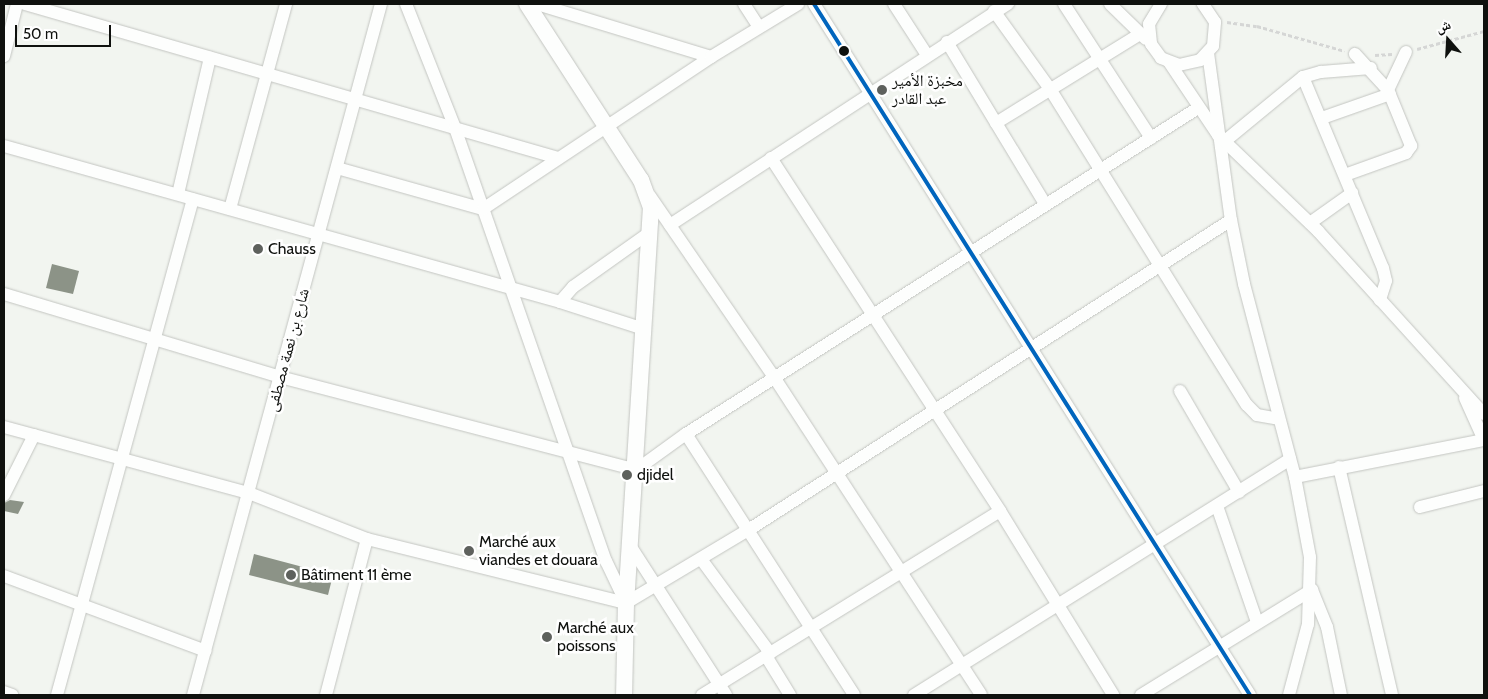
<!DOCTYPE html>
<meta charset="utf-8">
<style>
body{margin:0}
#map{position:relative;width:1488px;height:699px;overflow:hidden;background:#f2f5f0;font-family:Cabin,"Noto Naskh Arabic",sans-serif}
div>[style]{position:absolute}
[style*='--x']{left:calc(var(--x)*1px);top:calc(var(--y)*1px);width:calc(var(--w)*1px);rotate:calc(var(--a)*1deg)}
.building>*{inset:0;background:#8c9387}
.path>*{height:2.5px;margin-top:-1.25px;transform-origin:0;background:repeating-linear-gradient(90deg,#d5d6d5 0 4px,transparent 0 6.5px)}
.roads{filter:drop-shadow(0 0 1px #c3c5c1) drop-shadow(0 0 1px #c3c5c1)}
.minor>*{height:12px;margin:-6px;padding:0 6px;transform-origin:6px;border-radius:6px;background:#fdfefd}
.major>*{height:16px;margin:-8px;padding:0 8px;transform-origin:8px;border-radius:8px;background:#fdfefd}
.bus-1>*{height:4px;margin:-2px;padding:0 2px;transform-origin:2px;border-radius:2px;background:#0065bd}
.dots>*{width:14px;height:14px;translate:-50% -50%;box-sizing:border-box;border:2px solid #fff;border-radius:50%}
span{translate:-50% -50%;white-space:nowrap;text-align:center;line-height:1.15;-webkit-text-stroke:5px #fff;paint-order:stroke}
.poi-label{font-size:16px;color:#0f110e}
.left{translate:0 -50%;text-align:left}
.street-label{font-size:16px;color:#0f110e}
.frame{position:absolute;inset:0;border:5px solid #0f110e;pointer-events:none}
.north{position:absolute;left:1423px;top:15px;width:50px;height:50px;-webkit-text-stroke:4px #fff;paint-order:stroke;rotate:341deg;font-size:14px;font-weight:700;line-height:20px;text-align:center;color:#0f110e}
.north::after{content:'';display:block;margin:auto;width:18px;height:22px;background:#0f110e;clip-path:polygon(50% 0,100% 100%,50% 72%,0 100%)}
.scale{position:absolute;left:15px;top:25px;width:96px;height:22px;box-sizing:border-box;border:2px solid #0f110e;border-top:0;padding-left:6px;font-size:15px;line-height:18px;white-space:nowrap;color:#0f110e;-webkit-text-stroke:4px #fff;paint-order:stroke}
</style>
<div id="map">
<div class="building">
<i style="clip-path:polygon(52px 264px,79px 271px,73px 294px,46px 288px)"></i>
<i style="clip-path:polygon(10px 500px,24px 502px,18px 514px,4px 511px,4px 503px)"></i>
<i style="clip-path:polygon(254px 554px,333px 575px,328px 595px,249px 575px)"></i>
</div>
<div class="path">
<i style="--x:1227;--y:22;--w:30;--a:8"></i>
<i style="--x:1257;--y:26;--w:91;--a:15.9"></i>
<i style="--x:1417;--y:49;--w:69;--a:-15"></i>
<i style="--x:1375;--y:55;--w:17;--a:-3"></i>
</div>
<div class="roads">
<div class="minor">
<i style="--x:25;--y:4;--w:555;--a:16.12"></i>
<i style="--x:406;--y:4;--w:133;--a:68.4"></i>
<i style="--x:455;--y:128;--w:459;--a:70.8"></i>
<i style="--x:606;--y:561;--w:47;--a:64.5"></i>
<i style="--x:537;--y:4;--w:182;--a:16.9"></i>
<i style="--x:744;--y:4;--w:27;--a:57"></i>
<i style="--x:814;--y:4;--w:817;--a:57.75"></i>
<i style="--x:894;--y:4;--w:61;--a:57.1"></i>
<i style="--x:1064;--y:4;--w:160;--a:57"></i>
<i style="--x:1110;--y:4;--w:50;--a:44.2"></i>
<i style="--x:1161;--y:4;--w:23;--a:121"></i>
<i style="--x:1149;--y:24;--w:20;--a:84"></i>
<i style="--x:1151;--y:44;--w:17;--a:54"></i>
<i style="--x:1161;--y:58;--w:19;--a:21"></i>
<i style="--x:1179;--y:65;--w:22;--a:-13"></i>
<i style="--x:1200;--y:60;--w:19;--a:-47"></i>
<i style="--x:1213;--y:46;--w:24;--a:-85"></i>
<i style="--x:1215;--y:22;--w:22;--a:-124"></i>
<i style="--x:994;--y:11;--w:96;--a:54.3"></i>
<i style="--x:1050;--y:89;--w:372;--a:58.1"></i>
<i style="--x:1247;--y:405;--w:14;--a:45"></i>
<i style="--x:1257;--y:415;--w:22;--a:10"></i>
<i style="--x:947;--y:42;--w:189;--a:58.8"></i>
<i style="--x:1208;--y:53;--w:169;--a:82.2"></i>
<i style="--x:1231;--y:220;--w:65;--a:78.5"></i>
<i style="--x:1244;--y:284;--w:200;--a:75.2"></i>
<i style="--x:1295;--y:477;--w:81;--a:79.4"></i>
<i style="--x:1310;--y:557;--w:67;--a:91.7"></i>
<i style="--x:1308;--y:624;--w:73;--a:105"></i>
<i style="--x:4;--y:56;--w:54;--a:-76"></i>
<i style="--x:1169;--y:62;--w:88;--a:56.1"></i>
<i style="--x:1218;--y:135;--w:139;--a:43.8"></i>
<i style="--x:1318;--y:231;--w:247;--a:47.8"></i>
<i style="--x:1303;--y:77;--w:207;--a:67.3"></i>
<i style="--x:1383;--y:268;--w:13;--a:77"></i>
<i style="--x:1386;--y:281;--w:20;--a:108"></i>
<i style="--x:1388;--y:90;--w:42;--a:-64.7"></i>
<i style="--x:1322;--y:118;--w:72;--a:-19.4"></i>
<i style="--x:996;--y:123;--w:169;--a:-31.7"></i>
<i style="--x:1225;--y:141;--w:101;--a:-39.4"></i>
<i style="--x:1303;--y:77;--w:19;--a:-16"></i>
<i style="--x:1321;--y:72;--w:50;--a:-4.6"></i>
<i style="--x:4;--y:146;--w:577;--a:15.67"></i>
<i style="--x:771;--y:158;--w:421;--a:57"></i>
<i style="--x:1000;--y:511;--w:216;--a:58.4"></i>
<i style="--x:337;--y:168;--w:152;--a:15.7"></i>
<i style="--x:483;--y:209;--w:274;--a:-33.7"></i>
<i style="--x:711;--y:57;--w:102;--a:-31.3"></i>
<i style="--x:1345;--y:175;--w:65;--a:-19.8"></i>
<i style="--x:1406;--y:153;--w:9;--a:-54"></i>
<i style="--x:1411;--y:146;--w:61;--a:-112.3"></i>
<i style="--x:1388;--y:90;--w:49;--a:-132.5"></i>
<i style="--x:178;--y:194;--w:140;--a:-76.8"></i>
<i style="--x:650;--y:196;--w:219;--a:55.6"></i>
<i style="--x:774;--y:377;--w:379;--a:56.9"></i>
<i style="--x:230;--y:209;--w:213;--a:-74.7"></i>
<i style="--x:1310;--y:223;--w:52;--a:-35.5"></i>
<i style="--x:670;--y:225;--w:404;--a:-33.2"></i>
<i style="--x:4;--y:294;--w:288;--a:16.7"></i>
<i style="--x:280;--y:377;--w:368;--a:14.6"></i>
<i style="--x:636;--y:470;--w:62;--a:-35.8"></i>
<i style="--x:686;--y:434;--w:607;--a:-32.49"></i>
<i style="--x:644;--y:329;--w:88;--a:-162.2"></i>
<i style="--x:560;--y:302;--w:20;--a:-49"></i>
<i style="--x:573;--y:287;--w:93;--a:-35.4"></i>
<i style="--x:1180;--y:391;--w:117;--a:59.7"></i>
<i style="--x:1465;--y:398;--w:46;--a:65.7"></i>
<i style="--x:4;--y:427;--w:254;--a:15.1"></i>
<i style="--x:249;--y:493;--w:127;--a:21.3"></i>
<i style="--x:367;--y:539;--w:267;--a:13.9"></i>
<i style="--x:626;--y:603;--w:148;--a:-30.9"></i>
<i style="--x:753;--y:527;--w:568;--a:-32.71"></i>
<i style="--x:686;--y:434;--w:310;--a:57.2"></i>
<i style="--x:1339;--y:467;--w:234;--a:76.9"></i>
<i style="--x:1295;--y:477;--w:193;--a:-11.1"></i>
<i style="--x:4;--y:495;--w:67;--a:-63.4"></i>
<i style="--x:1217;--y:506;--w:123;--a:71"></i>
<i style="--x:1420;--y:507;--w:66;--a:-14"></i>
<i style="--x:631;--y:547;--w:176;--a:57.3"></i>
<i style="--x:701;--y:559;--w:117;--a:53.7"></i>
<i style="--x:4;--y:576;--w:215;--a:20.4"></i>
<i style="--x:766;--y:656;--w:46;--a:58.4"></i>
<i style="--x:4;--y:692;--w:9;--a:21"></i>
<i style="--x:57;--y:695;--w:514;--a:-74.67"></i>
<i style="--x:193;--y:695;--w:716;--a:-74.78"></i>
<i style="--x:326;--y:695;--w:161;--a:-75.3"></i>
<i style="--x:702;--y:695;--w:350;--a:-31.7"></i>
<i style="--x:914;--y:695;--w:444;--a:-32.1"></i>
<i style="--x:1141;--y:695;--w:201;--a:-31.6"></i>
<i style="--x:1312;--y:590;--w:40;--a:68"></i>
<i style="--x:1327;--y:627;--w:69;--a:78.4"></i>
</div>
<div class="major">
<i style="--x:527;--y:4;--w:210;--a:57.1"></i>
<i style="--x:641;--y:180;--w:29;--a:70"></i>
<i style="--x:651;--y:207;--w:397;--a:93.6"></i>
<i style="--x:626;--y:603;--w:92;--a:91.2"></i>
</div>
</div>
<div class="bus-1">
<i style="--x:814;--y:4;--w:817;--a:57.75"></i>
</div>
<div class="dots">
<i style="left:844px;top:51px;background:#0f110e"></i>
<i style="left:882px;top:90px;background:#5e615d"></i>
<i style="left:258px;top:249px;background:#5e615d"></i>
<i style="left:627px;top:475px;background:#5e615d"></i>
<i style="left:469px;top:551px;background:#5e615d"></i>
<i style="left:291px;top:575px;background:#5e615d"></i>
<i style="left:547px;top:637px;background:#5e615d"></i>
</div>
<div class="poi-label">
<span class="left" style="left:892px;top:90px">مخبزة الأمير<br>عبد القادر</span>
<span class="left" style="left:268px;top:249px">Chauss</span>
<span class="left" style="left:637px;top:475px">djidel</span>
<span class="left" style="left:479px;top:551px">Marché aux<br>viandes et douara</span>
<span class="left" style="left:301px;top:575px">Bâtiment 11 ème</span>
<span class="left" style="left:557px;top:637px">Marché aux<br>poissons</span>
</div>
<div class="street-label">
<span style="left:288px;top:350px;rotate:-75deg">شارع بن نعمة مصطفى</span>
</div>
<div class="frame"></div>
<div class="north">ش</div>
<div class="scale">50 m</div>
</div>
